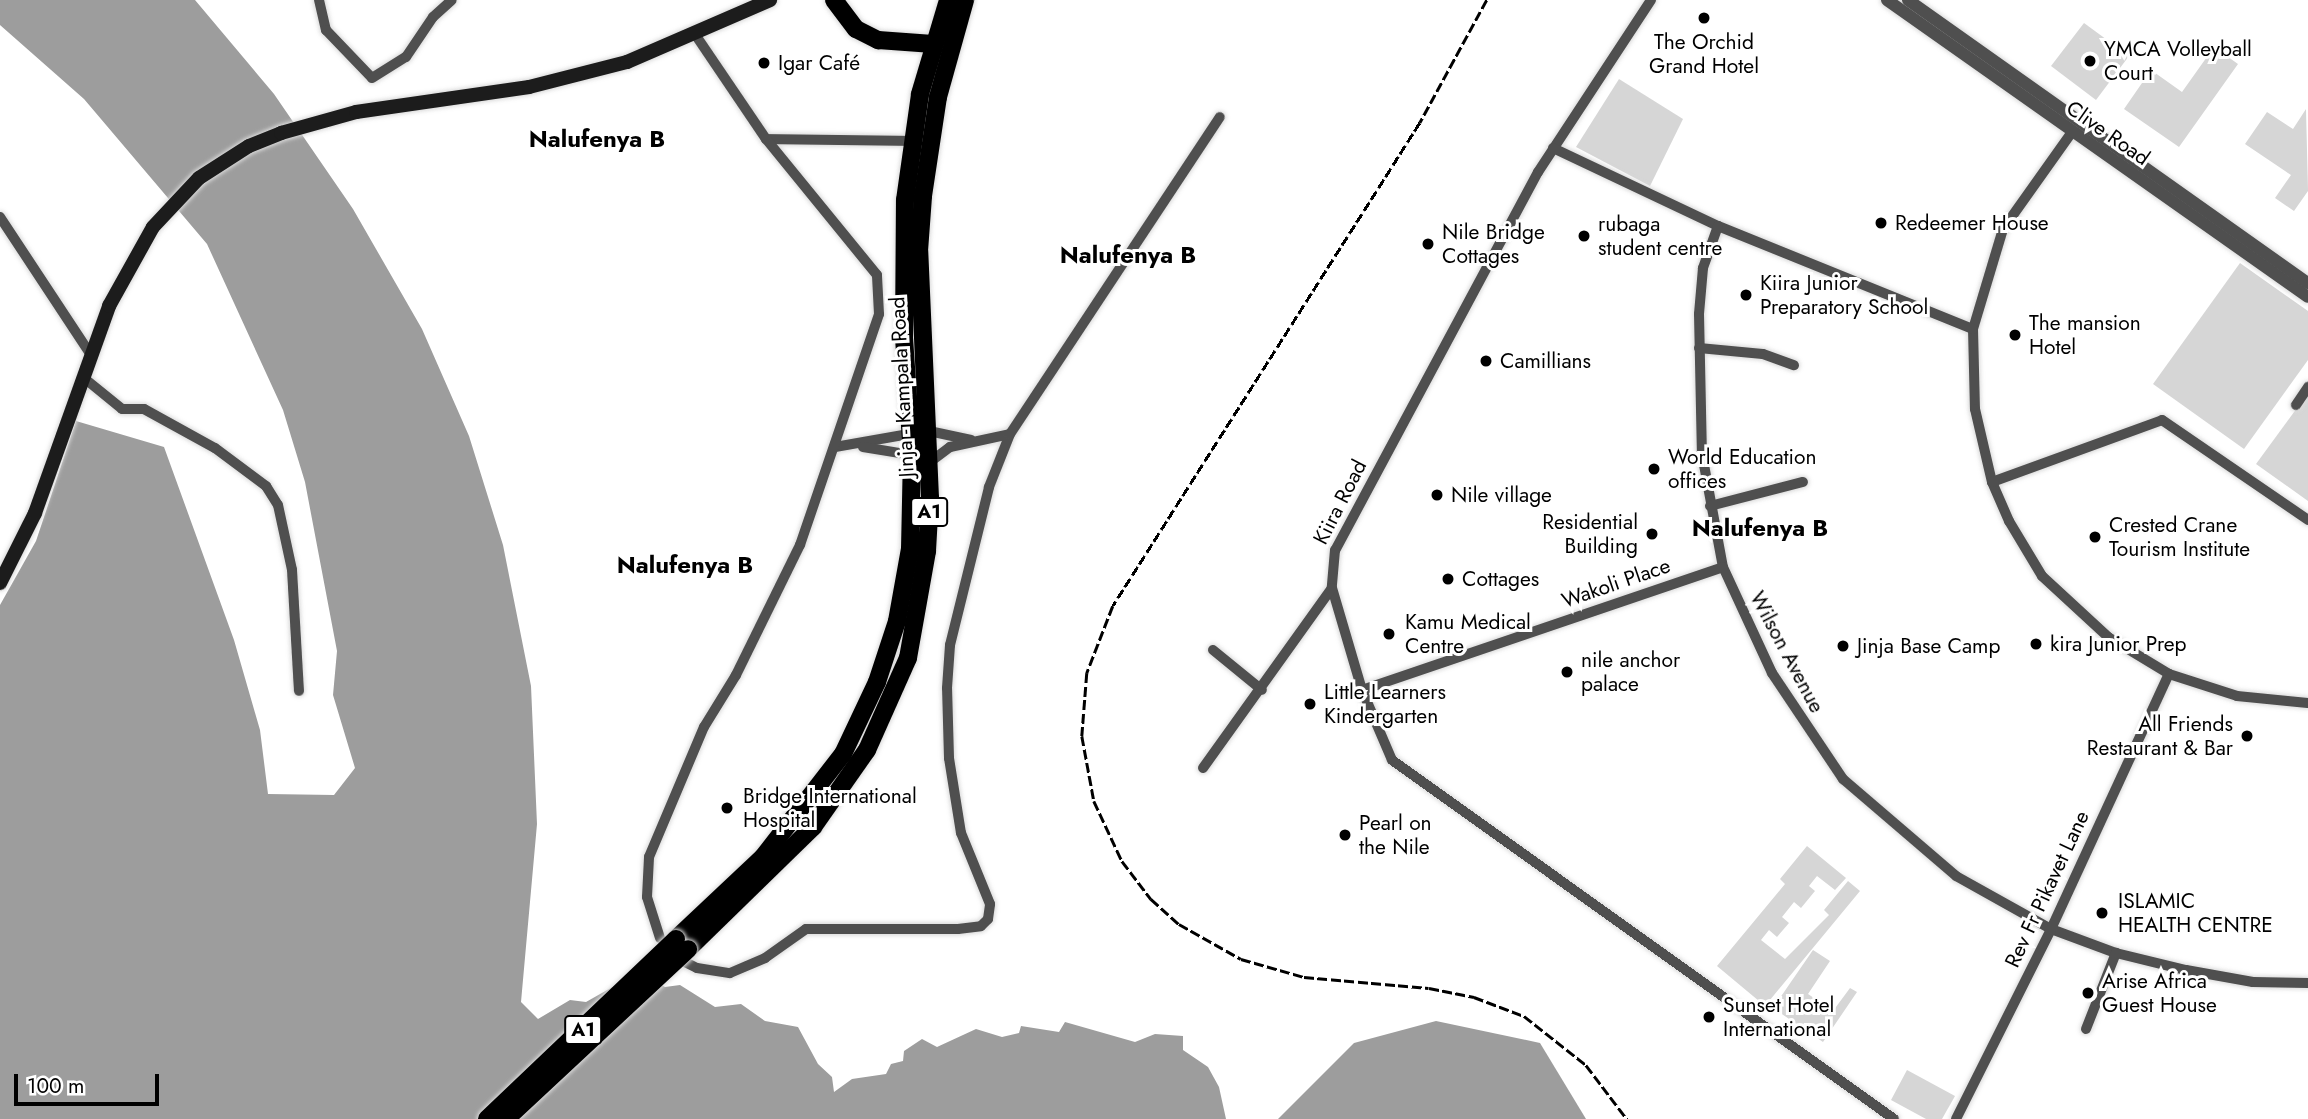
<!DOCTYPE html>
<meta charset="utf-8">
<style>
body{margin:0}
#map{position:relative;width:2308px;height:1119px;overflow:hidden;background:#fff;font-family:Jost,sans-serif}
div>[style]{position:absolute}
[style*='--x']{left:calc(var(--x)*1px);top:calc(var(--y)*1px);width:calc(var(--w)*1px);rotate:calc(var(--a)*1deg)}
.green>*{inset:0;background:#d6d6d6}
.water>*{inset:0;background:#9d9d9d}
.roads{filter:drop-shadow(0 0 2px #dbdbdb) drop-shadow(0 0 2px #dbdbdb)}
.minor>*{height:10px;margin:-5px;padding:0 5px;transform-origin:5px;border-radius:5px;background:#4f4f4f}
.tertiary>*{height:12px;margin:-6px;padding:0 6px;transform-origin:6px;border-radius:6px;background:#4f4f4f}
.secondary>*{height:14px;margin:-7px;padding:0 7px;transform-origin:7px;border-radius:7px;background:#1c1c1c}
.trunk>*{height:18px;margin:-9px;padding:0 9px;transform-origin:9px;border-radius:9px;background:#000}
.rail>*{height:2.5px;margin-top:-1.25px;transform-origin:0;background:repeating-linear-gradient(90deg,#000 0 10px,transparent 0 13.5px)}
.bridges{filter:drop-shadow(0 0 2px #dbdbdb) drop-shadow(0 0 2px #dbdbdb)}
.trunk-bridge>*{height:18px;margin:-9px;padding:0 9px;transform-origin:9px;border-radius:9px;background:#000}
.dots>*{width:19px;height:19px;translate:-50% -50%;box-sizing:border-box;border:4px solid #fff;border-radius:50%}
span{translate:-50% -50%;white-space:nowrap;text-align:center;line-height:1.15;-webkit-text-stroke:6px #fff;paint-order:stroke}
.shield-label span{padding:2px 5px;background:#fff;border:2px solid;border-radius:5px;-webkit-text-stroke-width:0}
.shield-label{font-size:19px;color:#000;font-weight:700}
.poi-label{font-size:21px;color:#000}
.left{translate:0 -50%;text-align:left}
.right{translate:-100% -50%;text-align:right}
.street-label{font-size:21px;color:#000}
.quarter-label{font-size:24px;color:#000;font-weight:700}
.scale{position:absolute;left:14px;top:1074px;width:145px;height:32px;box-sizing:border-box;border:4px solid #000;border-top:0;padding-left:9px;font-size:21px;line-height:24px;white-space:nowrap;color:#000;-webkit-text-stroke:5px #fff;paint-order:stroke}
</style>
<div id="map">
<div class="green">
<i style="clip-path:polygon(2084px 23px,2129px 56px,2096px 100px,2051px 66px)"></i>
<i style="clip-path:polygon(2214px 47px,2238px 64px,2179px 147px,2124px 109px,2151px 70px,2182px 92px)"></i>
<i style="clip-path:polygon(1619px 79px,1683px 119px,1650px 186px,1576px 147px)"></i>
<i style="clip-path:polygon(2306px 109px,2308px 191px,2294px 211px,2275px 198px,2291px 175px,2245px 144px,2267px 112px,2293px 129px)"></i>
<i style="clip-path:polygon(2240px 263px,2308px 311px,2308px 360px,2244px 449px,2153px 384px)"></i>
<i style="clip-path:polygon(2308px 393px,2308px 501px,2256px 464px)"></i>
<i style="clip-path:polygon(1807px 846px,1846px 878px,1835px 890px,1817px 876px,1809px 886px,1815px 891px,1801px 908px,1794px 902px,1782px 917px,1789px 923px,1777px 937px,1769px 930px,1761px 940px,1785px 959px,1829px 915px,1824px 910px,1848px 881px,1860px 891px,1765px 1006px,1717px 966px,1785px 884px,1780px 879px)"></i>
<i style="clip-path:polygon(1813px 950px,1830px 961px,1808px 994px,1833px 1011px,1850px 988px,1857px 992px,1823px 1042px,1773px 1008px)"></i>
<i style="clip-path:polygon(1907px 1070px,1955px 1096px,1942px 1119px,1926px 1119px,1891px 1100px)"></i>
</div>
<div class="water">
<i style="clip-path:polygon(0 0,195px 0,274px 94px,353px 209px,422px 329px,469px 436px,503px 545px,531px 686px,537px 824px,521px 1002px,538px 1019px,570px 1000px,586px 1002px,632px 976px,648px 977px,665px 987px,680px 985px,715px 1007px,741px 1004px,765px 1021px,798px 1027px,818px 1064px,832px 1077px,834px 1092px,852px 1079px,886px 1074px,891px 1064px,903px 1061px,904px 1051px,922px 1039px,937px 1047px,976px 1029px,1002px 1037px,1019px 1033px,1021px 1026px,1059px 1032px,1065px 1022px,1135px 1042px,1155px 1034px,1183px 1036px,1183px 1050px,1208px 1067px,1219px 1087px,1226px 1119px,0 1119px,0 605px,36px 541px,76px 421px,164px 447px,234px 640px,260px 730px,268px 794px,334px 795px,355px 768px,333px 695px,337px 651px,305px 482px,283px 410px,207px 244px,84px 99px,0 25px)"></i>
<i style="clip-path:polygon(1436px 1021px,1540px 1043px,1586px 1119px,1278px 1119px,1354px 1043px)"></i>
</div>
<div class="roads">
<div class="minor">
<i style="--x:319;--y:0;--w:31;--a:77"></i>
<i style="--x:326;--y:30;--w:66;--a:46.2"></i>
<i style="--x:372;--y:78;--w:40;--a:-32"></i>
<i style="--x:406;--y:57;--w:48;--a:-56"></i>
<i style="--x:433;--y:17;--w:25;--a:-42"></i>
<i style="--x:1651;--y:0;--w:206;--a:123.3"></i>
<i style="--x:1538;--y:172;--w:429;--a:118.2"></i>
<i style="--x:1335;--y:550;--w:38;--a:95"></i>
<i style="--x:1332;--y:588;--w:106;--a:73.6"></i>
<i style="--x:1362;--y:690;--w:76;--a:66.8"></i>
<i style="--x:1392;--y:760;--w:617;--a:35.57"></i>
<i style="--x:2072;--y:132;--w:119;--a:125.4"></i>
<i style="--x:2003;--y:229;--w:104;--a:106.7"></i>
<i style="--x:1973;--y:329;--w:80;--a:88.6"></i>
<i style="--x:1975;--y:409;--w:75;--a:76.9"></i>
<i style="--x:1992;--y:482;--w:43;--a:66.4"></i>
<i style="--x:2009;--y:521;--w:64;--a:59"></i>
<i style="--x:2042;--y:576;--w:90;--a:42.7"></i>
<i style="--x:2108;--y:637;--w:71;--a:31.2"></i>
<i style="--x:2169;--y:674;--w:71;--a:17.9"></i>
<i style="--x:2237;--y:696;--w:71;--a:5.6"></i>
<i style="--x:766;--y:139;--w:146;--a:0.8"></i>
<i style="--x:1553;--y:148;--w:183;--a:25.3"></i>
<i style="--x:1718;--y:226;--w:275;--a:22"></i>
<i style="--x:0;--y:217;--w:165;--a:56.6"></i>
<i style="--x:1718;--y:226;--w:45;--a:109.7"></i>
<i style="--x:1703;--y:268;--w:46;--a:95"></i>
<i style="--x:1699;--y:314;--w:140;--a:88.8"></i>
<i style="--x:1702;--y:454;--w:115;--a:79.5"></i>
<i style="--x:1723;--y:567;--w:117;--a:65.2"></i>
<i style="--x:1772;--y:673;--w:128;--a:56.2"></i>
<i style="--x:1843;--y:779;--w:149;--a:40.6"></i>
<i style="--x:1956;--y:876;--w:109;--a:29.2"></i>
<i style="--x:2051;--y:929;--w:69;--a:20.3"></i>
<i style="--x:2116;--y:953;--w:72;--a:13.7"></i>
<i style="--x:2186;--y:970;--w:68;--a:10.2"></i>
<i style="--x:2253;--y:982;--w:55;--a:1"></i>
<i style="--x:1699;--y:348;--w:64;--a:5.4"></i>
<i style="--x:1763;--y:354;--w:33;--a:20"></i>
<i style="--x:84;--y:378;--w:49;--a:39.2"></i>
<i style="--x:122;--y:409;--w:22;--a:0"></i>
<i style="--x:144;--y:409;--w:81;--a:28.8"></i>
<i style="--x:215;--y:448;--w:64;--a:36.7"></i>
<i style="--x:266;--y:486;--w:22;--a:58"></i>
<i style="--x:278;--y:505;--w:66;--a:77.8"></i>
<i style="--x:292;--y:570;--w:121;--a:86.7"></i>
<i style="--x:2296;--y:405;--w:22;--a:-56"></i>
<i style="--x:929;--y:431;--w:43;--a:12.1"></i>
<i style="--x:835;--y:447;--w:75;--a:-10"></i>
<i style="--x:863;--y:447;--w:50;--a:9.3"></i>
<i style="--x:930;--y:462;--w:25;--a:-37"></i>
<i style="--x:950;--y:447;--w:61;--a:-12.2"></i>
<i style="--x:1992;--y:482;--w:181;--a:-20"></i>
<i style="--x:2162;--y:420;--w:177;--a:34.4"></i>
<i style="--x:1710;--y:506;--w:96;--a:-14.5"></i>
<i style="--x:1213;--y:650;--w:63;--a:39.2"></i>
<i style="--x:1362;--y:690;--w:381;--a:-18.8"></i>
<i style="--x:1203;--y:768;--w:221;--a:-54.4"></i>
<i style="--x:660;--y:938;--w:43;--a:-107.6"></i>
<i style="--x:647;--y:897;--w:40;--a:-87.1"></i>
<i style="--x:649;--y:857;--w:141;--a:-67.1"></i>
<i style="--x:704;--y:727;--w:61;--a:-58.4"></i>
<i style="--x:736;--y:675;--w:145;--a:-63.8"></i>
<i style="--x:800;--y:545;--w:244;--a:-71.1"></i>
<i style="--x:879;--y:314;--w:39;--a:-93"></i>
<i style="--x:877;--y:275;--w:176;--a:-129.2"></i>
<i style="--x:766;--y:139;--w:127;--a:-124.1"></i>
<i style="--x:685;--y:962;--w:13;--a:27"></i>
<i style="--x:697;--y:968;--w:33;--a:9"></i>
<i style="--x:730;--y:973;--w:38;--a:-23"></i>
<i style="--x:765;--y:958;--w:50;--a:-35.3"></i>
<i style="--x:806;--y:929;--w:152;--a:0"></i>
<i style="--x:958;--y:929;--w:23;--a:-7"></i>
<i style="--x:981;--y:926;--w:10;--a:-45"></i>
<i style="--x:988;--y:919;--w:15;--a:-82"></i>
<i style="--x:990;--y:904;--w:77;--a:-112.2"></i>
<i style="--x:961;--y:833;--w:76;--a:-99.1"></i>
<i style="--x:949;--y:758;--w:70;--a:-91.6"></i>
<i style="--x:947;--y:688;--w:43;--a:-86"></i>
<i style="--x:950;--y:645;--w:163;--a:-76.1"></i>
<i style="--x:989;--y:487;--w:57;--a:-68.4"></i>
<i style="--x:1010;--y:434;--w:380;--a:-56.5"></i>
<i style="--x:2086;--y:1029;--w:82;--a:-68.5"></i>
<i style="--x:1956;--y:1119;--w:212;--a:-63.4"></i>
<i style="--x:2051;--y:929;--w:281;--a:-65.2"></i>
</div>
<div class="tertiary">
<i style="--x:1887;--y:0;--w:515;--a:35.2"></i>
<i style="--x:1908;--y:0;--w:490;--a:35.3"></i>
</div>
<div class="secondary">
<i style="--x:0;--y:583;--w:78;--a:-63.4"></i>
<i style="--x:35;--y:513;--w:220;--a:-70.3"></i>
<i style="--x:109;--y:306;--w:90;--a:-60.9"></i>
<i style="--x:153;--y:227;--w:67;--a:-46.8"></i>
<i style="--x:199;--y:178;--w:59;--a:-32.6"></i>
<i style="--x:249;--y:146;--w:35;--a:-22"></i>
<i style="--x:281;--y:133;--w:78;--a:-15.6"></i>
<i style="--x:356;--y:112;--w:175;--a:-8.2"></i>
<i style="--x:529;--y:87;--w:101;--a:-14.3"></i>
<i style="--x:627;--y:62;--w:156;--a:-23.4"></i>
</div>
<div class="trunk">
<i style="--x:834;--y:0;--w:36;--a:53"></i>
<i style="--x:856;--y:29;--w:25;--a:27"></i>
<i style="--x:878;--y:40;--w:55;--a:4.2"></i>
<i style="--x:676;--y:939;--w:120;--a:-43.3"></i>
<i style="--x:763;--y:857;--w:130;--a:-52.2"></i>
<i style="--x:843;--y:754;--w:80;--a:-64.7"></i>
<i style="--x:877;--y:682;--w:64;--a:-71.8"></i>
<i style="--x:897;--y:621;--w:73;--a:-79.8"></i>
<i style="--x:910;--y:549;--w:94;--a:-88.8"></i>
<i style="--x:912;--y:455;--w:117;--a:-93.9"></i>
<i style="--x:904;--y:338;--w:138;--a:-89.6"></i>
<i style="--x:905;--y:200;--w:107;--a:-81.9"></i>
<i style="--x:920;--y:94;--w:98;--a:-73.4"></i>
<i style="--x:688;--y:949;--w:175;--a:-44.3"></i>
<i style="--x:813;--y:827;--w:94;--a:-55"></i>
<i style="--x:867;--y:750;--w:101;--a:-66"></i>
<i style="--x:908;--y:658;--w:109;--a:-79.9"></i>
<i style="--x:927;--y:551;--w:53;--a:-86.8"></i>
<i style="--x:930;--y:498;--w:247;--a:-92.5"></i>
<i style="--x:919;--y:251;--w:55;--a:-85.8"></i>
<i style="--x:923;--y:196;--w:100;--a:-81.4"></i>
<i style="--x:938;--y:97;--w:101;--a:-74.4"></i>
</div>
</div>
<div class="rail">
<i style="--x:1487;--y:0;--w:140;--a:118.6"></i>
<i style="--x:1420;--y:123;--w:572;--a:122.44"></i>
<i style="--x:1113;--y:606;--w:72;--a:111.2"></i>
<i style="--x:1087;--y:673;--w:63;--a:94.5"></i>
<i style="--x:1082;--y:736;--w:66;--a:79.5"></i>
<i style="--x:1094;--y:801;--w:66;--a:65"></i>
<i style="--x:1122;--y:861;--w:48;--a:52.7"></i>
<i style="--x:1151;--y:899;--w:38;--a:42"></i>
<i style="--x:1179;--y:924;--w:71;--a:29.4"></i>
<i style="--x:1241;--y:959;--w:66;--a:15.9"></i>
<i style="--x:1304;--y:977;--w:125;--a:5"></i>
<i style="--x:1429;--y:988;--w:46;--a:11.3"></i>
<i style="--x:1474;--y:997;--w:53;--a:20.8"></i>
<i style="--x:1524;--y:1016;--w:79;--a:38.3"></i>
<i style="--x:1586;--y:1065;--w:68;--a:52.8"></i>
</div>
<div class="bridges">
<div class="trunk-bridge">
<i style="--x:487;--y:1119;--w:261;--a:-43.6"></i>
<i style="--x:506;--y:1119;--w:249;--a:-43"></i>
</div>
</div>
<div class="dots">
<i style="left:1704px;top:18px;background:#000"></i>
<i style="left:2090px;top:61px;background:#000"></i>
<i style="left:764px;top:63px;background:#000"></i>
<i style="left:1881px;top:223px;background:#000"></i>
<i style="left:1584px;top:236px;background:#000"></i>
<i style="left:1428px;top:244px;background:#000"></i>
<i style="left:1746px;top:295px;background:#000"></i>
<i style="left:2015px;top:335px;background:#000"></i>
<i style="left:1486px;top:361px;background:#000"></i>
<i style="left:1654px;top:469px;background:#000"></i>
<i style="left:1437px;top:495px;background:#000"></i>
<i style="left:1652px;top:534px;background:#000"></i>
<i style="left:2095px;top:537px;background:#000"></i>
<i style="left:1448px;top:579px;background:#000"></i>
<i style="left:1389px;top:634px;background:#000"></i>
<i style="left:2036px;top:644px;background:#000"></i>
<i style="left:1843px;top:646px;background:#000"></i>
<i style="left:1567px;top:672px;background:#000"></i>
<i style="left:1310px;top:704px;background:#000"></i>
<i style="left:2247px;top:736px;background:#000"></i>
<i style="left:727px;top:808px;background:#000"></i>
<i style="left:1345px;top:835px;background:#000"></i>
<i style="left:2102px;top:913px;background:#000"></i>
<i style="left:2088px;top:993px;background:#000"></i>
<i style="left:1709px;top:1017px;background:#000"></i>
</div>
<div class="shield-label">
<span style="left:929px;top:512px">A1</span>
<span style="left:583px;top:1030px">A1</span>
</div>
<div class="poi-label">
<span style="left:1704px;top:54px">The Orchid<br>Grand Hotel</span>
<span class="left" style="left:2104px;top:61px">YMCA Volleyball<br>Court</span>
<span class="left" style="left:778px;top:63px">Igar Café</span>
<span class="left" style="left:1895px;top:223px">Redeemer House</span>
<span class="left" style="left:1598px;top:236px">rubaga<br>student centre</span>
<span class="left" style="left:1442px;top:244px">Nile Bridge<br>Cottages</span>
<span class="left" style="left:1760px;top:295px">Kiira Junior<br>Preparatory School</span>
<span class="left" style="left:2029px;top:335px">The mansion<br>Hotel</span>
<span class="left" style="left:1500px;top:361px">Camillians</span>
<span class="left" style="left:1668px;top:469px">World Education<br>offices</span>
<span class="left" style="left:1451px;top:495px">Nile village</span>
<span class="right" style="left:1638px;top:534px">Residential<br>Building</span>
<span class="left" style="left:2109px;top:537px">Crested Crane<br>Tourism Institute</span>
<span class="left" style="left:1462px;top:579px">Cottages</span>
<span class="left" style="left:1405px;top:634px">Kamu Medical<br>Centre</span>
<span class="left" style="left:2050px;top:644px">kira Junior Prep</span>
<span class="left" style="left:1857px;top:646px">Jinja Base Camp</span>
<span class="left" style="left:1581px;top:672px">nile anchor<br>palace</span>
<span class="left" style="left:1324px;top:704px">Little Learners<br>Kindergarten</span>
<span class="right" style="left:2233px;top:736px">All Friends<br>Restaurant &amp; Bar</span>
<span class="left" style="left:743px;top:808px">Bridge International<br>Hospital</span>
<span class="left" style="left:1359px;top:835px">Pearl on<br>the Nile</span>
<span class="left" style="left:2118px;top:913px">ISLAMIC<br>HEALTH CENTRE</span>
<span class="left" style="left:2102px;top:993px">Arise Africa<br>Guest House</span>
<span class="left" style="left:1723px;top:1017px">Sunset Hotel<br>International</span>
</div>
<div class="street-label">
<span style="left:2108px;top:133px;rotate:35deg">Clive Road</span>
<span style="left:902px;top:387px;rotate:-93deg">Jinja - Kampala Road</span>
<span style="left:1340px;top:502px;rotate:-63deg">Kiira Road</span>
<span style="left:1616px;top:583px;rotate:-19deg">Wakoli Place</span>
<span style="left:1787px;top:652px;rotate:62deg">Wilson Avenue</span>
<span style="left:2047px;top:889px;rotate:-65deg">Rev Fr Pikavet Lane</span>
</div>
<div class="quarter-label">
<span style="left:597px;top:139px">Nalufenya B</span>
<span style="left:1128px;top:255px">Nalufenya B</span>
<span style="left:1760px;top:528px">Nalufenya B</span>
<span style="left:685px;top:565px">Nalufenya B</span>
</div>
<div class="scale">100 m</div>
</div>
